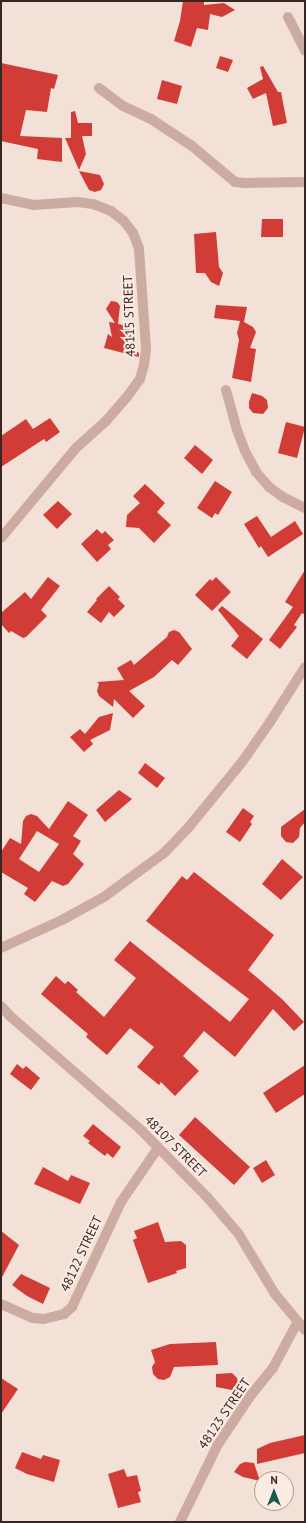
<!DOCTYPE html>
<style>
body{margin:0}
#map{position:relative;width:306px;height:1523px;overflow:hidden;background:#f3e0d6;font-family:"PT Sans",sans-serif}
div>[style]{position:absolute}
[style*='--x']{left:calc(var(--x)*1px);top:calc(var(--y)*1px);width:calc(var(--w)*1px);rotate:calc(var(--a)*1deg)}
.building>*{inset:0;background:#d13c36}
.minor>*{height:10px;margin:-5px;padding:0 5px;transform-origin:5px;border-radius:5px;background:#ccaca1}
span{translate:-50% -50%;white-space:nowrap;text-align:center;line-height:1.15;-webkit-text-stroke:4px #fbebe3;paint-order:stroke}
.street-label{font-size:13px;color:#362725}
.frame{position:absolute;inset:0;border:2px solid #362725;pointer-events:none}
.north{position:absolute;left:254px;top:1471px;width:40px;height:40px;box-sizing:border-box;background:#fbebe3;border:1px solid #ac9d97;border-radius:50%;rotate:0deg;font-size:11px;font-weight:700;line-height:16px;text-align:center;color:#362725}
.north::after{content:'';display:block;margin:auto;width:14px;height:18px;background:#175a51;clip-path:polygon(50% 0,100% 100%,50% 72%,0 100%)}
</style>
<div id="map">
<div class="building">
<i style="clip-path:polygon(183px 1px,204px 1px,204px 5px,224px 3px,235px 10px,222px 17px,210px 14px,208px 30px,197px 28px,191px 47px,174px 41px,180px 21px)"></i>
<i style="clip-path:polygon(220px 56px,233px 60px,228px 72px,216px 68px)"></i>
<i style="clip-path:polygon(1px 63px,58px 75px,54px 89px,51px 88px,47px 112px,26px 110px,20px 136px,62px 138px,62px 162px,37px 159px,38px 149px,1px 141px)"></i>
<i style="clip-path:polygon(263px 66px,278px 92px,281px 92px,287px 123px,273px 126px,266px 93px,253px 99px,247px 88px,263px 79px,260px 67px)"></i>
<i style="clip-path:polygon(162px 80px,182px 86px,177px 104px,157px 99px)"></i>
<i style="clip-path:polygon(75px 111px,78px 123px,92px 123px,92px 136px,82px 136px,86px 154px,79px 170px,65px 138px,71px 138px,71px 112px)"></i>
<i style="clip-path:polygon(79px 171px,100px 175px,104px 184px,101px 190px,95px 192px,89px 190px)"></i>
<i style="clip-path:polygon(262px 219px,283px 219px,283px 237px,261px 237px)"></i>
<i style="clip-path:polygon(216px 232px,219px 267px,223px 273px,219px 286px,211px 282px,205px 273px,196px 273px,194px 234px)"></i>
<i style="clip-path:polygon(111px 301px,117px 302px,120px 306px,118px 324px,133px 327px,129px 347px,139px 353px,139px 357px,104px 348px,108px 334px,112px 337px,109px 322px,115px 323px,106px 309px)"></i>
<i style="clip-path:polygon(216px 305px,247px 307px,244px 322px,253px 327px,256px 332px,250px 348px,256px 349px,251px 382px,232px 378px,239px 340px,237px 333px,240px 321px,214px 318px)"></i>
<i style="clip-path:polygon(252px 393px,262px 396px,267px 400px,268px 408px,263px 414px,253px 413px,249px 408px,249px 402px)"></i>
<i style="clip-path:polygon(50px 418px,60px 432px,46px 442px,44px 439px,1px 467px,1px 436px,26px 419px,33px 429px)"></i>
<i style="clip-path:polygon(286px 422px,305px 427px,297px 458px,278px 453px)"></i>
<i style="clip-path:polygon(195px 445px,213px 460px,202px 474px,184px 458px)"></i>
<i style="clip-path:polygon(215px 481px,232px 492px,218px 515px,215px 513px,212px 518px,197px 508px)"></i>
<i style="clip-path:polygon(145px 484px,165px 503px,157px 512px,171px 525px,154px 543px,139px 528px,126px 527px,127px 515px,140px 503px,133px 496px)"></i>
<i style="clip-path:polygon(58px 501px,72px 514px,57px 529px,43px 515px)"></i>
<i style="clip-path:polygon(257px 516px,271px 537px,295px 521px,303px 534px,268px 557px,261px 546px,259px 548px,244px 524px)"></i>
<i style="clip-path:polygon(97px 529px,102px 534px,105px 531px,114px 540px,108px 545px,111px 549px,97px 562px,81px 544px)"></i>
<i style="clip-path:polygon(305px 570px,305px 615px,302px 613px,294px 625px,297px 627px,280px 649px,269px 640px,293px 607px,285px 602px)"></i>
<i style="clip-path:polygon(48px 577px,60px 586px,41px 610px,47px 616px,26px 637px,23px 638px,11px 631px,9px 633px,1px 624px,1px 613px,25px 592px,31px 599px)"></i>
<i style="clip-path:polygon(216px 577px,231px 592px,212px 611px,195px 595px,210px 579px,212px 581px)"></i>
<i style="clip-path:polygon(109px 586px,120px 597px,118px 599px,125px 606px,114px 617px,109px 612px,101px 623px,87px 612px,97px 600px,96px 599px)"></i>
<i style="clip-path:polygon(222px 606px,263px 639px,247px 659px,231px 646px,239px 636px,218px 610px)"></i>
<i style="clip-path:polygon(174px 630px,179px 632px,192px 649px,178px 665px,172px 660px,154px 677px,129px 691px,145px 706px,133px 718px,114px 699px,113px 707px,99px 696px,97px 691px,99px 684px,97px 682px,124px 680px,117px 668px,131px 660px,134px 665px,167px 637px,169px 632px)"></i>
<i style="clip-path:polygon(113px 713px,110px 730px,90px 740px,93px 744px,84px 752px,70px 737px,80px 729px,85px 734px,99px 717px)"></i>
<i style="clip-path:polygon(145px 763px,165px 778px,157px 788px,138px 773px)"></i>
<i style="clip-path:polygon(119px 790px,132px 799px,105px 822px,96px 810px)"></i>
<i style="clip-path:polygon(evenodd,68px 801px,88px 815px,73px 836px,81px 841px,73px 854px,84px 864px,68px 884px,63px 886px,52px 881px,35px 902px,24px 894px,28px 888px,1px 872px,1px 852px,10px 838px,21px 844px,23px 821px,26px 816px,31px 814px,37px 816px,49px 829px,68px 801px,37px 831px,59px 844px,39px 872px,19px 859px,37px 831px)"></i>
<i style="clip-path:polygon(243px 808px,254px 816px,250px 822px,252px 824px,240px 842px,226px 832px)"></i>
<i style="clip-path:polygon(305px 809px,305px 822px,300px 828px,299px 837px,293px 843px,286px 842px,281px 836px,281px 827px)"></i>
<i style="clip-path:polygon(282px 859px,303px 877px,281px 900px,262px 884px)"></i>
<i style="clip-path:polygon(194px 872px,274px 935px,248px 970px,282px 999px,304px 1022px,294px 1031px,273px 1009px,235px 1057px,204px 1031px,183px 1056px,199px 1071px,175px 1096px,161px 1082px,159px 1085px,137px 1067px,154px 1047px,130px 1028px,107px 1055px,86px 1037px,88px 1034px,41px 994px,56px 976px,65px 984px,68px 981px,78px 990px,76px 992px,104px 1017px,136px 978px,114px 960px,130px 941px,230px 1022px,249px 999px,146px 921px,182px 876px,187px 880px)"></i>
<i style="clip-path:polygon(17px 1064px,23px 1069px,26px 1066px,40px 1078px,31px 1090px,10px 1074px)"></i>
<i style="clip-path:polygon(305px 1065px,305px 1094px,276px 1113px,263px 1093px)"></i>
<i style="clip-path:polygon(195px 1117px,250px 1167px,234px 1185px,179px 1135px)"></i>
<i style="clip-path:polygon(93px 1124px,121px 1147px,113px 1158px,107px 1153px,105px 1156px,88px 1143px,90px 1141px,83px 1136px)"></i>
<i style="clip-path:polygon(266px 1160px,275px 1175px,262px 1183px,253px 1168px)"></i>
<i style="clip-path:polygon(43px 1167px,68px 1181px,71px 1175px,90px 1183px,80px 1204px,34px 1184px)"></i>
<i style="clip-path:polygon(158px 1222px,165px 1242px,181px 1241px,186px 1245px,186px 1268px,176px 1271px,177px 1273px,148px 1283px,133px 1240px,137px 1238px,134px 1231px)"></i>
<i style="clip-path:polygon(1px 1231px,19px 1245px,1px 1279px)"></i>
<i style="clip-path:polygon(21px 1274px,50px 1288px,43px 1304px,27px 1296px,12px 1285px)"></i>
<i style="clip-path:polygon(216px 1342px,218px 1365px,174px 1367px,170px 1377px,164px 1380px,158px 1379px,153px 1374px,152px 1367px,155px 1362px,151px 1350px,170px 1344px)"></i>
<i style="clip-path:polygon(232px 1373px,237px 1378px,238px 1385px,232px 1390px,216px 1387px,216px 1374px)"></i>
<i style="clip-path:polygon(1px 1378px,18px 1389px,1px 1414px)"></i>
<i style="clip-path:polygon(305px 1435px,305px 1453px,257px 1464px,257px 1449px,270px 1443px)"></i>
<i style="clip-path:polygon(22px 1452px,41px 1459px,43px 1455px,60px 1460px,54px 1482px,27px 1474px,15px 1468px)"></i>
<i style="clip-path:polygon(245px 1462px,254px 1463px,260px 1481px,243px 1477px,234px 1472px,240px 1464px)"></i>
<i style="clip-path:polygon(124px 1469px,127px 1477px,137px 1475px,141px 1491px,138px 1492px,141px 1502px,118px 1508px,108px 1474px)"></i>
</div>
<div class="minor">
<i style="--x:288;--y:17;--w:38;--a:63"></i>
<i style="--x:99;--y:88;--w:30;--a:37"></i>
<i style="--x:123;--y:106;--w:31;--a:25"></i>
<i style="--x:151;--y:119;--w:49;--a:33.4"></i>
<i style="--x:192;--y:146;--w:56;--a:39.9"></i>
<i style="--x:235;--y:182;--w:10;--a:6"></i>
<i style="--x:245;--y:183;--w:60;--a:-1"></i>
<i style="--x:1;--y:198;--w:33;--a:12"></i>
<i style="--x:33;--y:205;--w:45;--a:-3.8"></i>
<i style="--x:78;--y:202;--w:15;--a:8"></i>
<i style="--x:93;--y:204;--w:19;--a:21"></i>
<i style="--x:111;--y:211;--w:16;--a:38"></i>
<i style="--x:124;--y:221;--w:15;--a:53"></i>
<i style="--x:133;--y:233;--w:17;--a:69"></i>
<i style="--x:139;--y:249;--w:101;--a:86"></i>
<i style="--x:146;--y:350;--w:15;--a:98"></i>
<i style="--x:144;--y:365;--w:15;--a:106"></i>
<i style="--x:140;--y:379;--w:24;--a:126"></i>
<i style="--x:126;--y:398;--w:30;--a:131"></i>
<i style="--x:106;--y:421;--w:40;--a:138"></i>
<i style="--x:76;--y:448;--w:117;--a:129.8"></i>
<i style="--x:226;--y:390;--w:41;--a:74.6"></i>
<i style="--x:237;--y:430;--w:22;--a:69"></i>
<i style="--x:245;--y:451;--w:24;--a:62"></i>
<i style="--x:256;--y:472;--w:20;--a:49"></i>
<i style="--x:269;--y:487;--w:17;--a:36"></i>
<i style="--x:283;--y:497;--w:25;--a:27"></i>
<i style="--x:1;--y:948;--w:67;--a:-24.7"></i>
<i style="--x:62;--y:920;--w:48;--a:-28.7"></i>
<i style="--x:104;--y:897;--w:74;--a:-36.3"></i>
<i style="--x:164;--y:853;--w:35;--a:-46"></i>
<i style="--x:188;--y:828;--w:85;--a:-50.7"></i>
<i style="--x:242;--y:762;--w:49;--a:-55"></i>
<i style="--x:270;--y:722;--w:65;--a:-57.5"></i>
<i style="--x:1;--y:1006;--w:13;--a:48"></i>
<i style="--x:10;--y:1016;--w:174;--a:41"></i>
<i style="--x:141;--y:1130;--w:94;--a:45.4"></i>
<i style="--x:207;--y:1197;--w:48;--a:49.3"></i>
<i style="--x:238;--y:1233;--w:71;--a:58.8"></i>
<i style="--x:275;--y:1294;--w:47;--a:50.2"></i>
<i style="--x:1;--y:1304;--w:35;--a:24"></i>
<i style="--x:33;--y:1318;--w:11;--a:5"></i>
<i style="--x:44;--y:1319;--w:21;--a:-14"></i>
<i style="--x:64;--y:1314;--w:11;--a:-41"></i>
<i style="--x:72;--y:1307;--w:116;--a:-65"></i>
<i style="--x:121;--y:1202;--w:65;--a:-55.6"></i>
<i style="--x:180;--y:1522;--w:85;--a:-64"></i>
<i style="--x:217;--y:1446;--w:61;--a:-56.3"></i>
<i style="--x:251;--y:1395;--w:35;--a:-51"></i>
<i style="--x:273;--y:1368;--w:51;--a:-61.9"></i>
</div>
<div class="street-label">
<span style="left:130px;top:316px;rotate:-92deg">48115 STREET</span>
<span style="left:175px;top:1147px;rotate:45deg">48107 STREET</span>
<span style="left:82px;top:1254px;rotate:-65deg">48122 STREET</span>
<span style="left:225px;top:1414px;rotate:-56deg">48123 STREET</span>
</div>
<div class="frame"></div>
<div class="north">N</div>
</div>
